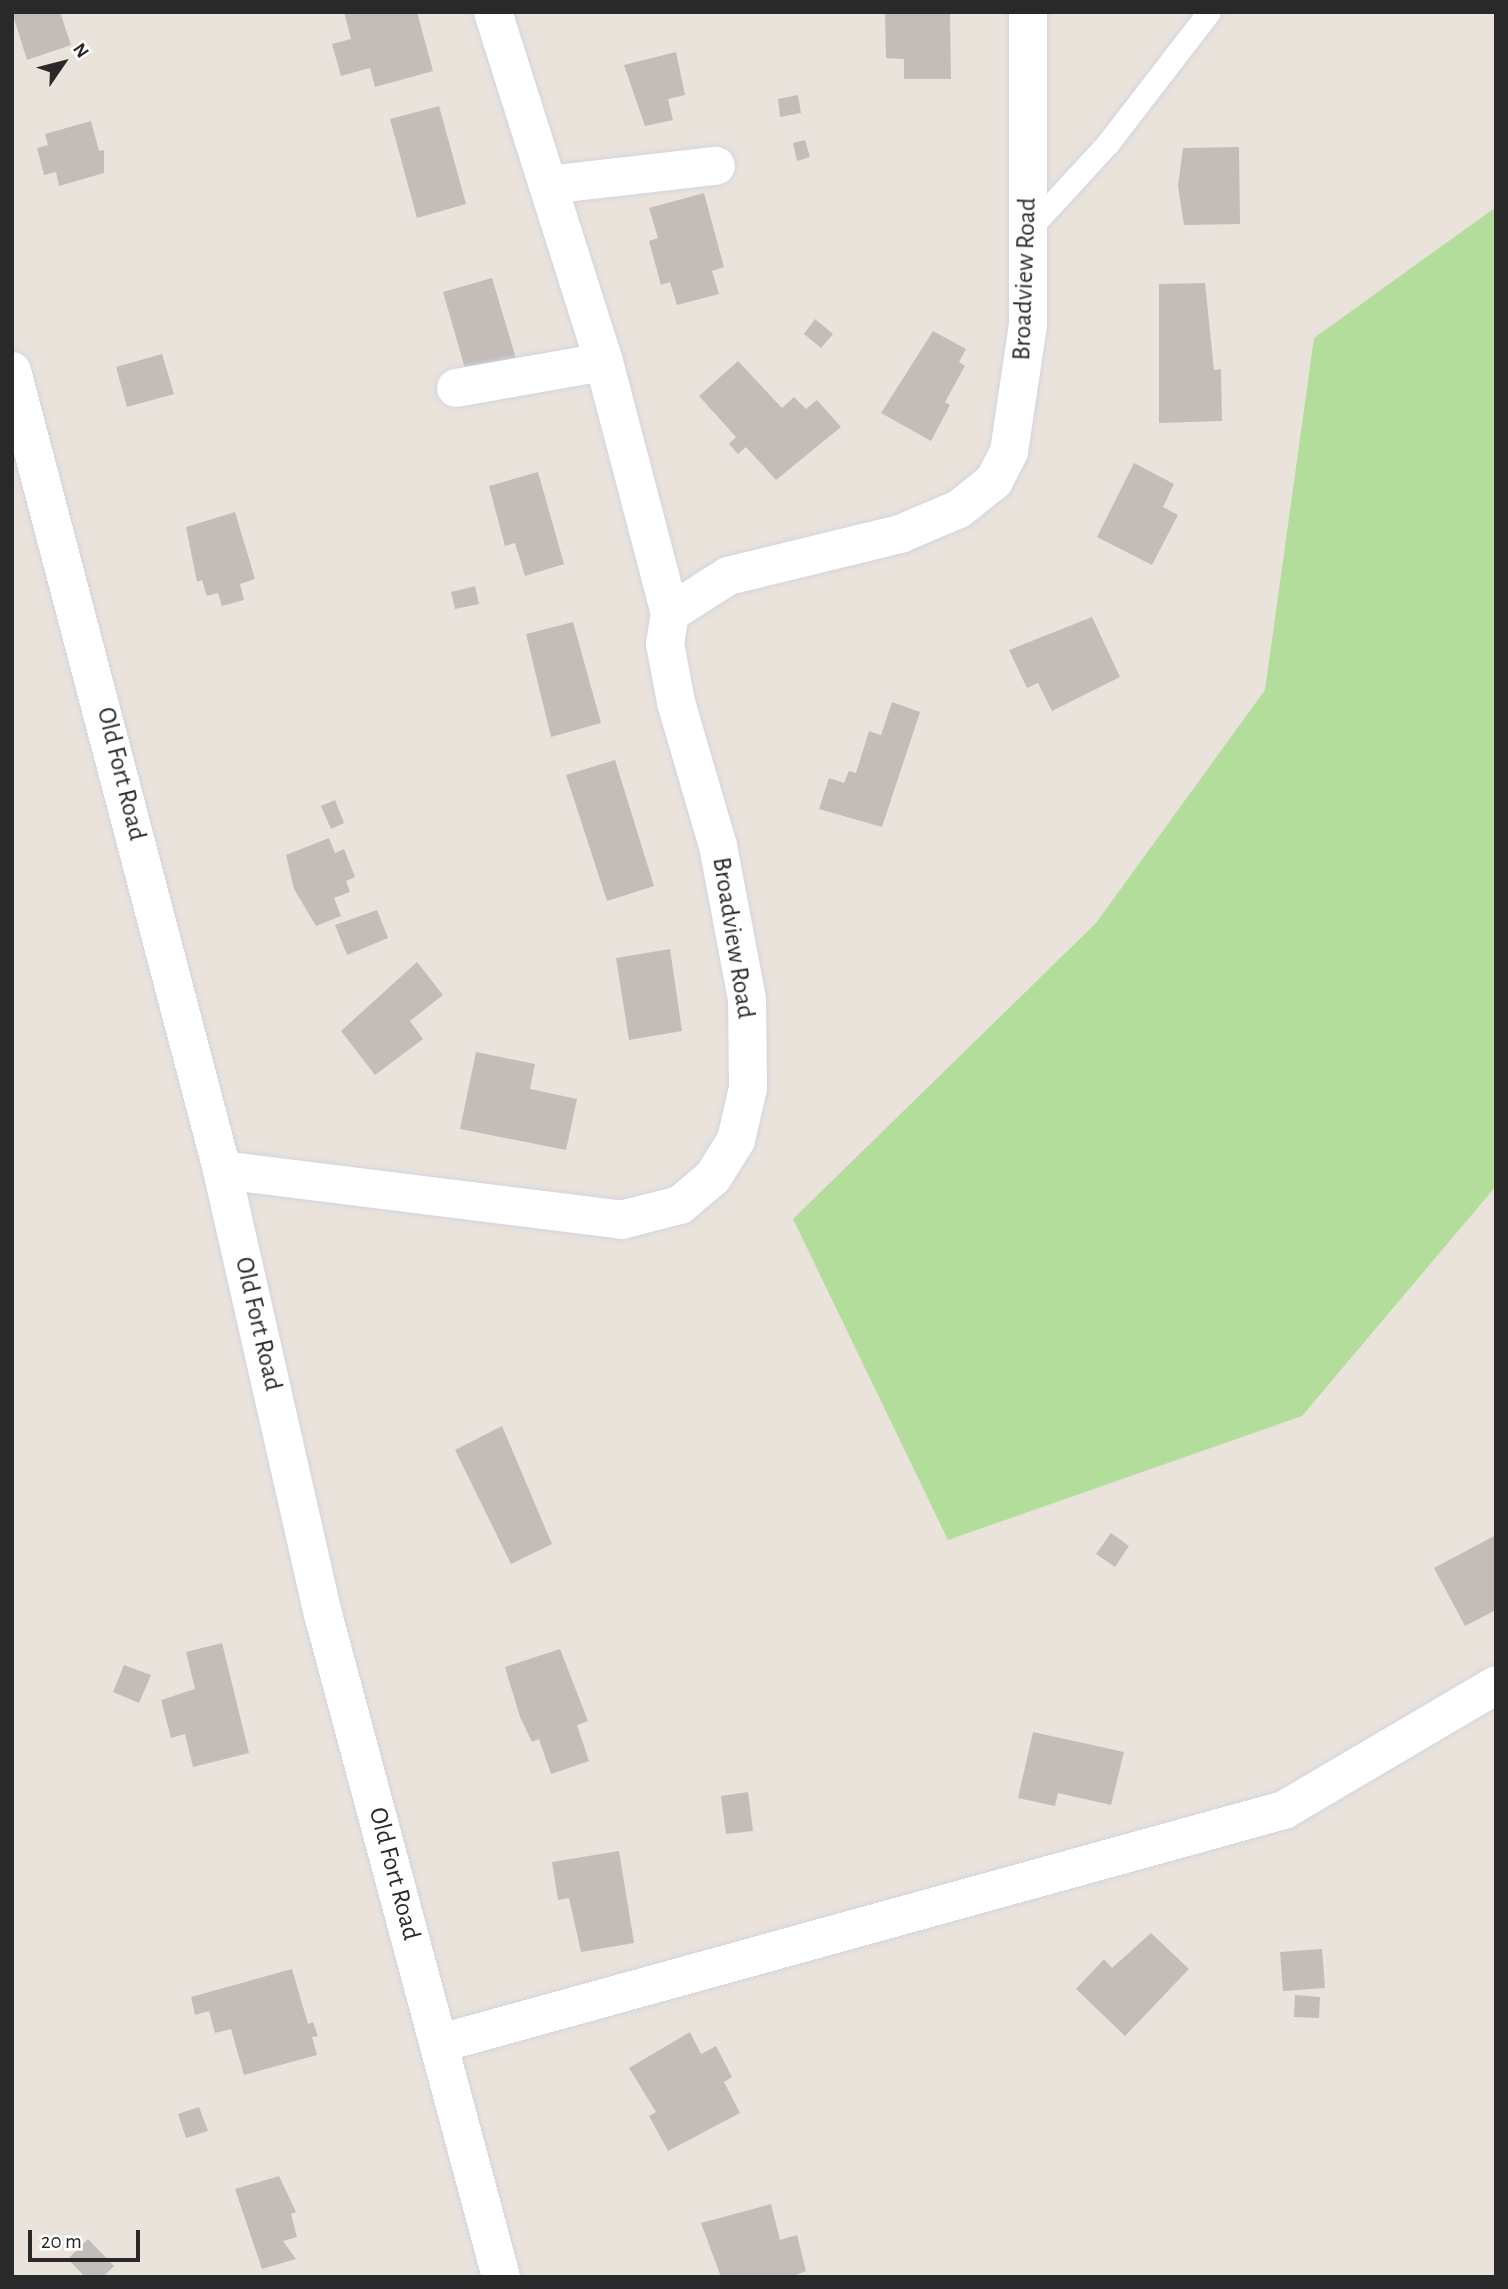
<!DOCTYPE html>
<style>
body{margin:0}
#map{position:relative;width:1508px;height:2289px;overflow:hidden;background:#eae3db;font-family:"Alegreya Sans",sans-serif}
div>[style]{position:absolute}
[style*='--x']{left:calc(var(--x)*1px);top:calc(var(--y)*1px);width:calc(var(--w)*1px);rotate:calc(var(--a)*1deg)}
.green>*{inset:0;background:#b3dd9b}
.building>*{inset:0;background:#c2bdb8}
.roads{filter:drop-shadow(0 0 2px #d1d4e1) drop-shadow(0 0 2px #d1d4e1)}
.service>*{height:23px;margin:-11.5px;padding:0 11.5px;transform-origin:11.5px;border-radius:11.5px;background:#fff}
.minor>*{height:38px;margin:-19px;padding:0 19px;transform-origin:19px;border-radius:19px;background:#fff}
.secondary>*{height:38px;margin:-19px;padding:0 19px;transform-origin:19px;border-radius:19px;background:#fff}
span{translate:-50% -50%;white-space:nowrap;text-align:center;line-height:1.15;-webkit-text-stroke:7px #fff;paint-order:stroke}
.street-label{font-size:26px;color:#292929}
.frame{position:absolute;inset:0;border:14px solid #292929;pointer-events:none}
.north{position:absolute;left:28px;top:28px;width:70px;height:70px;-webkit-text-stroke:5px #fff;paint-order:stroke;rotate:55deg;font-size:19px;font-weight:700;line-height:28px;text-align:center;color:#292929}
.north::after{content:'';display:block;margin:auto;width:24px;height:32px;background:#292929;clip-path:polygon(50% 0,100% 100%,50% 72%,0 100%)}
.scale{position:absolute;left:28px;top:2230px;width:112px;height:32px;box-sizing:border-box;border:4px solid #292929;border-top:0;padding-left:9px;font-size:21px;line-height:24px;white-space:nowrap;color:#292929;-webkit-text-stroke:5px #fff;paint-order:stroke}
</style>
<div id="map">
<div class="green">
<i style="clip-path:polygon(1496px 207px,1496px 1186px,1302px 1416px,948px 1540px,793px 1219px,1096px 923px,1265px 690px,1314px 338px)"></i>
</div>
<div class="building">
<i style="clip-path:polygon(12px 12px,60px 12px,71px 45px,27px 60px)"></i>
<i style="clip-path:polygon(344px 12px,417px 12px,433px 71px,375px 87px,370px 68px,341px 76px,332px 44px,351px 39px)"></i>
<i style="clip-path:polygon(885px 12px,950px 12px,951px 79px,904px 79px,904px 59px,886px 58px)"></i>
<i style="clip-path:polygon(676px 52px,685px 95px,668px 99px,673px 120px,645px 126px,624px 65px)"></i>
<i style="clip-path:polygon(798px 95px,801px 113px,780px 117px,778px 99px)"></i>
<i style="clip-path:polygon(439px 106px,466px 204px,417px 218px,390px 119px)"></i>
<i style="clip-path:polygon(91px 121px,99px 151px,104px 150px,104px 173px,59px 186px,56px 172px,44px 175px,37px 148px,48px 145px,45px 134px)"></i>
<i style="clip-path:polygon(805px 140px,810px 157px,797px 161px,793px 143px)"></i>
<i style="clip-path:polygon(1239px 147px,1240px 224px,1184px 225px,1178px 186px,1183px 148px)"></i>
<i style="clip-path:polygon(704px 193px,724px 267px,712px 271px,719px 294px,677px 305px,670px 282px,661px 285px,649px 241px,658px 238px,649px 208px)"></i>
<i style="clip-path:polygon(492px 278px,518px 365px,468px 379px,443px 292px)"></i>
<i style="clip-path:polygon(1205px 283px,1214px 370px,1221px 369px,1222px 421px,1159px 423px,1159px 284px)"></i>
<i style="clip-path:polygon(815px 319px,833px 334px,821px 348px,804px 334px)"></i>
<i style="clip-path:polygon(933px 331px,966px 349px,959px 362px,965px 366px,945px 402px,950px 405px,931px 441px,881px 413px)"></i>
<i style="clip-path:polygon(162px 354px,174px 394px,127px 407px,116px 367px)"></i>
<i style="clip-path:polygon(738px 361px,782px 408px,794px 397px,806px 409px,817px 400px,841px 427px,776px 480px,746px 447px,738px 454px,729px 444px,736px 437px,699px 396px)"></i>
<i style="clip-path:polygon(1134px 463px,1174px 484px,1163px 507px,1178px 515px,1152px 565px,1097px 537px)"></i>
<i style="clip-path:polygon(538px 472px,564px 564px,525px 576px,515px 543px,505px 546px,489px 486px)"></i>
<i style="clip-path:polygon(235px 512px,255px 579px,240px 584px,244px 600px,222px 606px,218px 593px,207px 596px,202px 580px,197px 582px,186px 527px)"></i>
<i style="clip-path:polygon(475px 586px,479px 604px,455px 609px,451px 592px)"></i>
<i style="clip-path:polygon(1092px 617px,1120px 677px,1052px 711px,1038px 683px,1027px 688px,1009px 650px)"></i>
<i style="clip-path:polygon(573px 622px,601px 723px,551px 737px,526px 634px)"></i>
<i style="clip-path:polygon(892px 702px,920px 712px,882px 827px,819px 809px,829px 778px,844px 783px,849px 771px,856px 773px,869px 731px,881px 735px)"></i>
<i style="clip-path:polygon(615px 760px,654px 886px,607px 901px,566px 775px)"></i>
<i style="clip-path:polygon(335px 800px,344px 823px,331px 829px,321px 806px)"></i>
<i style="clip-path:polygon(329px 838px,335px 853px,344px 849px,355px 877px,346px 881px,350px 892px,334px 898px,341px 916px,316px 926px,294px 889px,286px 855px)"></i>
<i style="clip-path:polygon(377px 910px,388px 938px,347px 955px,335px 925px)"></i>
<i style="clip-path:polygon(670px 949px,682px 1031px,629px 1040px,616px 958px)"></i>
<i style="clip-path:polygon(417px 962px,443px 995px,410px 1021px,423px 1039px,375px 1075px,341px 1031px)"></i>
<i style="clip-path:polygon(476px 1052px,535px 1064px,530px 1089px,577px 1099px,566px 1150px,460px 1129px)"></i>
<i style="clip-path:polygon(502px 1426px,552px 1544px,511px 1564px,455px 1450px)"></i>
<i style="clip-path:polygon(1111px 1533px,1129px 1546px,1115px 1567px,1096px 1554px)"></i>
<i style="clip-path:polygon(1496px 1535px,1496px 1610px,1465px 1626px,1434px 1568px)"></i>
<i style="clip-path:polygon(222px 1643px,249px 1753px,193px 1767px,185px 1734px,171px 1738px,161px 1700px,195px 1689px,186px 1652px)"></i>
<i style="clip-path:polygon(560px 1649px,588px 1721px,577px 1725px,589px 1761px,551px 1774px,539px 1739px,532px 1742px,520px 1717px,505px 1667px)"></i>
<i style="clip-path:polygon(124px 1665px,151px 1675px,139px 1703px,113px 1692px)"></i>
<i style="clip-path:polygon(1033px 1732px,1124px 1752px,1111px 1805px,1058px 1793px,1055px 1806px,1018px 1798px)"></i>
<i style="clip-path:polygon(748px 1792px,753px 1831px,726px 1834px,721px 1796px)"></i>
<i style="clip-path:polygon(619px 1851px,634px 1943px,581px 1952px,569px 1898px,558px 1900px,552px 1862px)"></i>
<i style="clip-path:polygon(1151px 1933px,1189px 1969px,1125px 2036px,1076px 1989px,1104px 1959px,1112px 1968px)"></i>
<i style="clip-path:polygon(1322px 1949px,1325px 1988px,1283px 1991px,1280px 1952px)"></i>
<i style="clip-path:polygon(292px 1969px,308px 2024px,313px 2022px,318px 2036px,312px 2037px,317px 2055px,244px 2075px,231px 2029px,215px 2033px,209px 2011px,195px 2015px,191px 1997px)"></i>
<i style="clip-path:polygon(1295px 1995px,1320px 1997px,1319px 2018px,1294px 2017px)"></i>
<i style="clip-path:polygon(690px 2032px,701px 2054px,716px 2046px,732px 2077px,724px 2082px,740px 2113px,668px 2151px,649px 2116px,656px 2112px,629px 2068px)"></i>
<i style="clip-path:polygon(199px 2107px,208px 2131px,186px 2138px,178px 2114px)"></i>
<i style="clip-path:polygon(279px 2176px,296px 2212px,291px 2214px,297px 2237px,283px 2241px,296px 2259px,262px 2269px,235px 2189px)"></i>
<i style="clip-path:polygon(771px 2204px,780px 2240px,797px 2235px,806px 2271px,791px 2277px,721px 2277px,701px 2223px)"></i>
<i style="clip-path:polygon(88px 2239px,114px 2266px,103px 2277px,85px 2277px,68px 2259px)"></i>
</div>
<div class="roads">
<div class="service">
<i style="--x:1028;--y:230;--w:118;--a:-47.4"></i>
<i style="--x:1108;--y:143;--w:165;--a:-52.4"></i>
</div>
<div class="minor">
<i style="--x:493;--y:12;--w:367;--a:72.4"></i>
<i style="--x:604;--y:362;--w:260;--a:75.3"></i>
<i style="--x:548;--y:185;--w:169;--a:-6.5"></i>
<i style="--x:456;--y:388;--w:150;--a:-10"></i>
<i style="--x:222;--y:1170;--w:402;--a:7.1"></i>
<i style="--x:621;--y:1220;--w:61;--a:-14.3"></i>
<i style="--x:680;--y:1205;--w:43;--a:-40.3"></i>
<i style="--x:713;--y:1177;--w:44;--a:-58.1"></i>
<i style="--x:736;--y:1140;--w:53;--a:-77"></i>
<i style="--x:748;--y:1088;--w:89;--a:-90.6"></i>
<i style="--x:747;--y:999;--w:156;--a:-100.7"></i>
<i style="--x:718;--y:846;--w:150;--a:-106.3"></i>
<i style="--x:676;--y:702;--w:59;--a:-100.7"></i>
<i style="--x:665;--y:644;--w:31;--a:-81"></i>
<i style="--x:670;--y:613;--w:69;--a:-32.5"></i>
<i style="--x:728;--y:576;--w:177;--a:-13.7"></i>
<i style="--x:900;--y:534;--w:64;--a:-23"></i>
<i style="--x:959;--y:509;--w:45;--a:-38.7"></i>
<i style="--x:994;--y:481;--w:33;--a:-63"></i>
<i style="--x:1009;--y:452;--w:128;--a:-81.5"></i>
<i style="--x:1028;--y:325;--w:313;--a:-90"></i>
<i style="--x:441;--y:2043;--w:875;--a:-15.45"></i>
<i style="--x:1284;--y:1810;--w:246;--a:-30.5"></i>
</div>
<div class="secondary">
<i style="--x:12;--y:371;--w:826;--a:75.27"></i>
<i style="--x:222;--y:1170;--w:455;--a:77.2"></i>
<i style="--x:323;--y:1614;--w:686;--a:74.97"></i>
</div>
</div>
<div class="street-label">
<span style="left:1025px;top:279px;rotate:-88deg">Broadview Road</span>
<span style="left:121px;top:774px;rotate:76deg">Old Fort Road</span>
<span style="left:733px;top:938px;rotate:81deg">Broadview Road</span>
<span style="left:258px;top:1324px;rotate:77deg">Old Fort Road</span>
<span style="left:394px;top:1874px;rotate:75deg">Old Fort Road</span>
</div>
<div class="frame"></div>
<div class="north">N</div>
<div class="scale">20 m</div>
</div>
